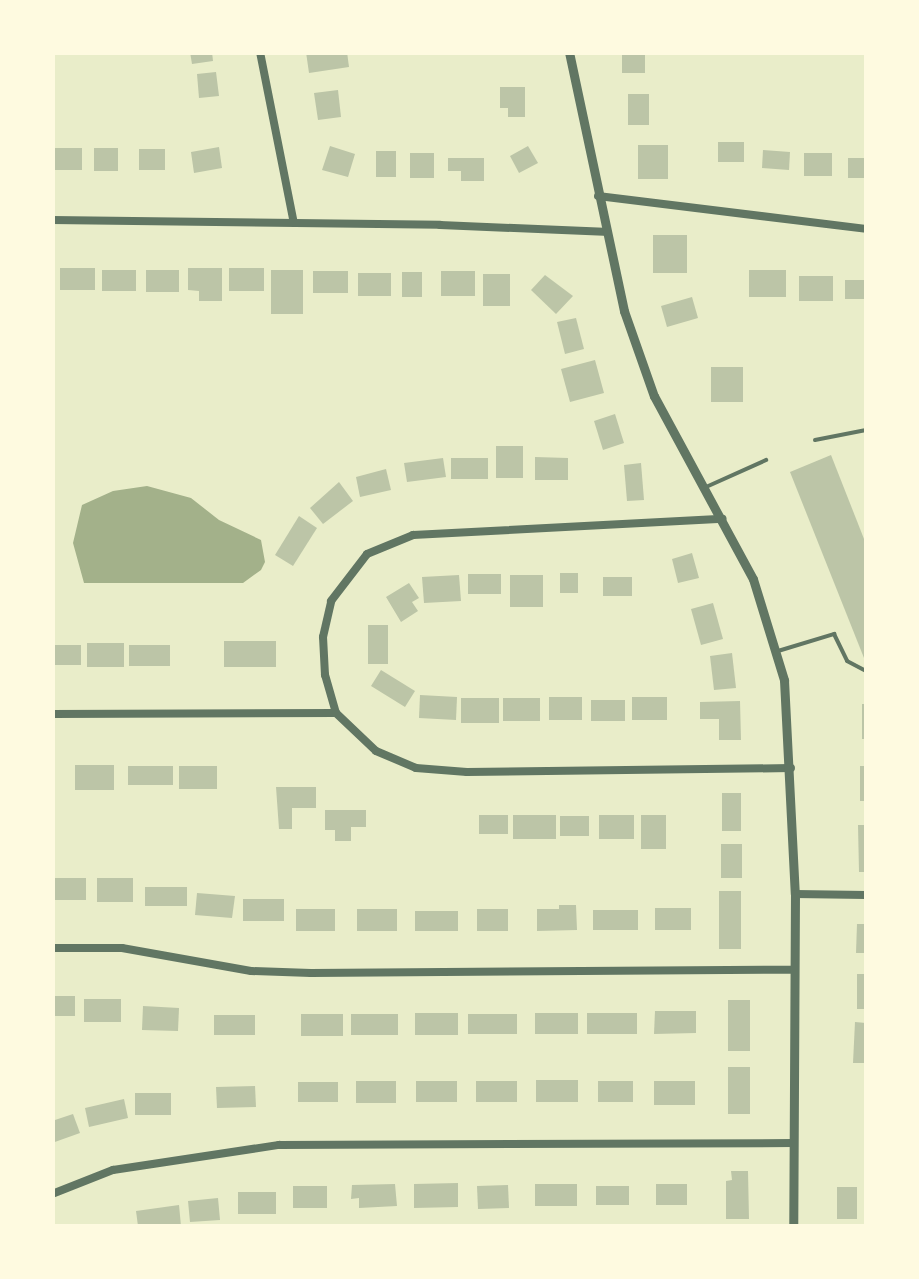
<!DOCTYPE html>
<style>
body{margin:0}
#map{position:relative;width:919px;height:1279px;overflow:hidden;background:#e9edc9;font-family:"Titillium Web",sans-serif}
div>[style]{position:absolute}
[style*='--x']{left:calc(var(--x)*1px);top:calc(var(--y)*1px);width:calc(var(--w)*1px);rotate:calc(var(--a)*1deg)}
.water>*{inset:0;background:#a3b18a}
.building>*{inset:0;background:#bcc5a7}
.service>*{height:4px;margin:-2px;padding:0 2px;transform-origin:2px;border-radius:2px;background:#617663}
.minor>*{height:8px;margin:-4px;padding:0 4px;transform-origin:4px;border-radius:4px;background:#617663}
.tertiary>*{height:9px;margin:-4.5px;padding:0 4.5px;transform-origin:4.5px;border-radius:4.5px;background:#617663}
span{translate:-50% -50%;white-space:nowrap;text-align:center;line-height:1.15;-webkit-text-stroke:10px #fefae0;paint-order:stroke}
.frame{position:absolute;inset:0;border:55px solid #fefae0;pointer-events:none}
</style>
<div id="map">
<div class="water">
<i style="clip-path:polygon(147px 486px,191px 498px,219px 520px,261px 540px,265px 562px,261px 570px,243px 583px,84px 583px,73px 543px,82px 505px,113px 491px)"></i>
</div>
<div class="building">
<i style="clip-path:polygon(190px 52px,212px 52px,213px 61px,192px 64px)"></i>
<i style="clip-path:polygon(306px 52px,347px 52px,349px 67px,309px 73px)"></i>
<i style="clip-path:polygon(622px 52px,645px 52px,645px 73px,622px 73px)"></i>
<i style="clip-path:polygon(216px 72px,219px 96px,199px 98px,197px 74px)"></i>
<i style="clip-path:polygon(500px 87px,525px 87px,525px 117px,508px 117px,508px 108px,500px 108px)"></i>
<i style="clip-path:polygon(338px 90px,341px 117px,318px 120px,314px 93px)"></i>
<i style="clip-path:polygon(628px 94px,649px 94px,649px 125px,628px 125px)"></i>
<i style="clip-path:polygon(718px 142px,744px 142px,744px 162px,718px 162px)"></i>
<i style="clip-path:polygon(638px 145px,668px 145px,668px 179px,638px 179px)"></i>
<i style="clip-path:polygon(330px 146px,355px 154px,348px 177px,322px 170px)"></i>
<i style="clip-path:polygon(528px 146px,538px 163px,519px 173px,510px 156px)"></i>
<i style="clip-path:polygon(219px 147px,222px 168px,194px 173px,191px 152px)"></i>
<i style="clip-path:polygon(52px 148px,82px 148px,82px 170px,52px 170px)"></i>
<i style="clip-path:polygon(94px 148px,118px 148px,118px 171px,94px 171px)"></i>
<i style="clip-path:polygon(139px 149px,165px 149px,165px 170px,139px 170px)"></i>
<i style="clip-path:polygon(763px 150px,790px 152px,789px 170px,762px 168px)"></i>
<i style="clip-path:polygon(376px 151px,396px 151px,396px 177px,376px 177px)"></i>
<i style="clip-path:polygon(410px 153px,434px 153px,434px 178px,410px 178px)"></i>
<i style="clip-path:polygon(804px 153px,832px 153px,832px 176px,804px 176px)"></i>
<i style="clip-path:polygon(448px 158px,484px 158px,484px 181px,461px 181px,461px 171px,448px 171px)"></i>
<i style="clip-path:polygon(848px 158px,866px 158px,866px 178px,848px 178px)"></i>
<i style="clip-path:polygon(653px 235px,687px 235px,687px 273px,653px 273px)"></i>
<i style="clip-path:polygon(60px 268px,95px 268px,95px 290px,60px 290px)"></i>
<i style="clip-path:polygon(188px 268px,222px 268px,222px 301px,199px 301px,199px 291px,188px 290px)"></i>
<i style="clip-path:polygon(229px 268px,264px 268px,264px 291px,229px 291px)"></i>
<i style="clip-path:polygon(102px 270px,136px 270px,136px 291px,102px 291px)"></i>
<i style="clip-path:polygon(146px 270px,179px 270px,179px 292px,146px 292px)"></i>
<i style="clip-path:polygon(271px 270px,303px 270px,303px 314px,271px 314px)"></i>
<i style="clip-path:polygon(749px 270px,786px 270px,786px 297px,749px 297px)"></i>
<i style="clip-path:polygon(313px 271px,348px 271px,348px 293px,313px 293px)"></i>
<i style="clip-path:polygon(441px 271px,475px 271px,475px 296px,441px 296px)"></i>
<i style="clip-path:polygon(402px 272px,422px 272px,422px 297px,402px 297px)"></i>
<i style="clip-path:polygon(358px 273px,391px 273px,391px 296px,358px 296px)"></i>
<i style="clip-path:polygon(483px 274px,510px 274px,510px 306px,483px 306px)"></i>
<i style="clip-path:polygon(545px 275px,573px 296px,556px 314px,531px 290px)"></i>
<i style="clip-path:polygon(799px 276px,833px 276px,833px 301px,799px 301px)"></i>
<i style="clip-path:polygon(845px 280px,866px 280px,866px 299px,845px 299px)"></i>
<i style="clip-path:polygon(692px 297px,698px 318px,667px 327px,661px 306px)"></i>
<i style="clip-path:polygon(576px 318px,584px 349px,565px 354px,557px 322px)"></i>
<i style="clip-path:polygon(595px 360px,604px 393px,570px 402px,561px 369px)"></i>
<i style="clip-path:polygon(711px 367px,743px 367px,743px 402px,711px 402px)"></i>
<i style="clip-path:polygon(615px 414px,624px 443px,603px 450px,594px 421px)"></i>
<i style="clip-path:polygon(496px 446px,523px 446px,523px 478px,496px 478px)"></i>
<i style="clip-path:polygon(831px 455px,866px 544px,866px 663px,790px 472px)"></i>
<i style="clip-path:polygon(535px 457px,568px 458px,568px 480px,535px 480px)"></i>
<i style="clip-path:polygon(443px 458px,446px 477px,407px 482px,404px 463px)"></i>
<i style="clip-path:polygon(451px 458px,488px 458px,488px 479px,451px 479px)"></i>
<i style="clip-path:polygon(641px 463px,644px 500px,627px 501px,624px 465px)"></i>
<i style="clip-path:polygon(386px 469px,391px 490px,360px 497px,356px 477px)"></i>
<i style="clip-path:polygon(339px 482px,353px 501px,323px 524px,310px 508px)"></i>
<i style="clip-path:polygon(299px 516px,317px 528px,293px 566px,275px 555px)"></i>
<i style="clip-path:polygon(692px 553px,699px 578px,678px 583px,672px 559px)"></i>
<i style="clip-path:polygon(560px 573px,578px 573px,578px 593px,560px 593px)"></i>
<i style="clip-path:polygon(468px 574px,501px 574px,501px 594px,468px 594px)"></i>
<i style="clip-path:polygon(459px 575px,461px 601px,424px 603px,422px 577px)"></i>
<i style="clip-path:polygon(510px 575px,543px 575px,543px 607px,510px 607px)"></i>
<i style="clip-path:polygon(603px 577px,632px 577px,632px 596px,603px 596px)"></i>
<i style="clip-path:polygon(409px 583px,419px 598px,412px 602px,418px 611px,401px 622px,386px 597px)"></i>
<i style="clip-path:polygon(713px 603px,723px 639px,701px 645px,691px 609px)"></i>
<i style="clip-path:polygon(368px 625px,388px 625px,388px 664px,368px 664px)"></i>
<i style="clip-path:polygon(224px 641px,276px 641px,276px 667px,224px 667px)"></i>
<i style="clip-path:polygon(87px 643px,124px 643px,124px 667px,87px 667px)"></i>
<i style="clip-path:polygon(52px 645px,81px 645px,81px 665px,52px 665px)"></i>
<i style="clip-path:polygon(129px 645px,170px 645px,170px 666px,129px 666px)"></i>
<i style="clip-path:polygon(732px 653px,736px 688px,714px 690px,710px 656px)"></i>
<i style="clip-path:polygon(381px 670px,415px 691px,405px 707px,371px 686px)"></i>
<i style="clip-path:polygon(420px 695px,457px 697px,456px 720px,419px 718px)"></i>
<i style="clip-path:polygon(549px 697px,582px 697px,582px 720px,549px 720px)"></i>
<i style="clip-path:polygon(632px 697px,667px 697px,667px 720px,632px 720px)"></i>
<i style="clip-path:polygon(461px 698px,499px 698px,499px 723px,461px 723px)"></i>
<i style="clip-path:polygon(503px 698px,540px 698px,540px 721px,503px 721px)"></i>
<i style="clip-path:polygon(591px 700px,625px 700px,625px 721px,591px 721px)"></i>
<i style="clip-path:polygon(740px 701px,741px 740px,719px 740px,719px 719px,700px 719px,700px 702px)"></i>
<i style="clip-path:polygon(862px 704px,866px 704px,866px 739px,862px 739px)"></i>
<i style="clip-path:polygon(75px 765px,114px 765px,114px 790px,75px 790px)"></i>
<i style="clip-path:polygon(128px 766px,173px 766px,173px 785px,128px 785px)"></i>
<i style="clip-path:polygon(179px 766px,217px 766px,217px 789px,179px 789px)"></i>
<i style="clip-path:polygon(860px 766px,866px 766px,866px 801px,860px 801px)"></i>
<i style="clip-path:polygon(276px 787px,316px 787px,316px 808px,292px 808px,292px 829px,279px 829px)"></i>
<i style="clip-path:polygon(722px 793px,741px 793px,741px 831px,722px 831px)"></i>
<i style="clip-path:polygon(325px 810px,366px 810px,366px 827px,351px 827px,351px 841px,335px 841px,335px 830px,325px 830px)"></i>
<i style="clip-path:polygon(479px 815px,508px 815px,508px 834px,479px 834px)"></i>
<i style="clip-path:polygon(513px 815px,556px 815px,556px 839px,513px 839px)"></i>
<i style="clip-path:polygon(599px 815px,634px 815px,634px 839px,599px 839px)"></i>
<i style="clip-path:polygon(641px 815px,666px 815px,666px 849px,641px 849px)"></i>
<i style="clip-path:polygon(560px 816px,589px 816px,589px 836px,560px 836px)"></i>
<i style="clip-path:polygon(858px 825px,866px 825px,866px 872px,859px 872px)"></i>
<i style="clip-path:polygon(721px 844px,742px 844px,742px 878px,721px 878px)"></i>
<i style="clip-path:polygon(52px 878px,86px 878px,86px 900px,52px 900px)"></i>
<i style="clip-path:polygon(97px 878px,133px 878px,133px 902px,97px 902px)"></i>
<i style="clip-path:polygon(145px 887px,187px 887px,187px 906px,145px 906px)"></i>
<i style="clip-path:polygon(719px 891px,741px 891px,741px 949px,719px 949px)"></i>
<i style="clip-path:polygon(197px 893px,235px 896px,232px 918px,195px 915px)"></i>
<i style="clip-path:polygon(243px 899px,284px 899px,284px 921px,243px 921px)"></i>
<i style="clip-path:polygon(559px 905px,576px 905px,577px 930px,537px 931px,537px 909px,559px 909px)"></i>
<i style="clip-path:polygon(655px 908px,691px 908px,691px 930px,655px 930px)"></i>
<i style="clip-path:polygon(296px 909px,335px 909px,335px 931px,296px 931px)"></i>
<i style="clip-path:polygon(357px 909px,397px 909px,397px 931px,357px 931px)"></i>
<i style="clip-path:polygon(477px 909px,508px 909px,508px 931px,477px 931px)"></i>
<i style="clip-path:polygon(593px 910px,638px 910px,638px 930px,593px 930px)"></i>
<i style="clip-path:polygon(415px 911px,458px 911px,458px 931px,415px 931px)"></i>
<i style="clip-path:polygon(857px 924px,866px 924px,866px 953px,856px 953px)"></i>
<i style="clip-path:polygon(857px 974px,866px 974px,866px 1009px,857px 1009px)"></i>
<i style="clip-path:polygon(52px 996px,75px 996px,75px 1016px,52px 1016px)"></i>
<i style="clip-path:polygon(84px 999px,121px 999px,121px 1022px,84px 1022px)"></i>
<i style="clip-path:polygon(728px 1000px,750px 1000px,750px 1051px,728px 1051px)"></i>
<i style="clip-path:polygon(143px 1006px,179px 1008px,178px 1031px,142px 1030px)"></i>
<i style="clip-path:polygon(655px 1011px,696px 1011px,696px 1033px,654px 1034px)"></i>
<i style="clip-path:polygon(415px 1013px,458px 1013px,458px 1035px,415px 1035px)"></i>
<i style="clip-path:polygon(535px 1013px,578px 1013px,578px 1034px,535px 1034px)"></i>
<i style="clip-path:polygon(587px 1013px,637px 1013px,637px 1034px,587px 1034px)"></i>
<i style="clip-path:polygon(301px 1014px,343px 1014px,343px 1036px,301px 1036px)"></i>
<i style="clip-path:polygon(351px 1014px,398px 1014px,398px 1035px,351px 1035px)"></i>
<i style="clip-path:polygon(468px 1014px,517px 1014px,517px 1034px,468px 1034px)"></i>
<i style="clip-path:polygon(214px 1015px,255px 1015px,255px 1035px,214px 1035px)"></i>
<i style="clip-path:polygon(855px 1022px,866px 1023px,866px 1063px,853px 1063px)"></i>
<i style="clip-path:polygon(728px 1067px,750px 1067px,750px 1114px,728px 1114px)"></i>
<i style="clip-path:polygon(536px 1080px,578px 1080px,578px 1102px,536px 1102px)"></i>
<i style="clip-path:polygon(356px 1081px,396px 1081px,396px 1103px,356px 1103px)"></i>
<i style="clip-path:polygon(416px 1081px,457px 1081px,457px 1102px,416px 1102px)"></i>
<i style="clip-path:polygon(476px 1081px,517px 1081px,517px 1102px,476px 1102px)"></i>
<i style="clip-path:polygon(598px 1081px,633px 1081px,633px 1102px,598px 1102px)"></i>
<i style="clip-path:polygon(654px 1081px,695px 1081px,695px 1105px,654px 1105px)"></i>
<i style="clip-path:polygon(298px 1082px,338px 1082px,338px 1102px,298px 1102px)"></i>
<i style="clip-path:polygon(255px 1086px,256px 1107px,217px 1108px,216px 1087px)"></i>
<i style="clip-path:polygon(135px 1093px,171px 1093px,171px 1115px,135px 1115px)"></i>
<i style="clip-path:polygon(124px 1099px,128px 1118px,89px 1127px,85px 1108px)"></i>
<i style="clip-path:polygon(73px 1114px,80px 1133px,52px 1143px,52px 1121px)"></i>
<i style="clip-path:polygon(731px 1171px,748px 1171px,749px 1219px,726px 1219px,726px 1181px,732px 1180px)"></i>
<i style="clip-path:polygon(458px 1183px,458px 1207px,414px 1208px,414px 1184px)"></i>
<i style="clip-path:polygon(395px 1184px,397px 1206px,359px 1208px,359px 1198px,351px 1199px,352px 1185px)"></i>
<i style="clip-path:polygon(535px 1184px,577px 1184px,577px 1206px,535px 1206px)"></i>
<i style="clip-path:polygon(656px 1184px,687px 1184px,687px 1205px,656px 1205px)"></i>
<i style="clip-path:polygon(508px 1185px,509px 1208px,478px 1209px,477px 1186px)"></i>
<i style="clip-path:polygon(293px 1186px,327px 1186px,327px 1208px,293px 1208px)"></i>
<i style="clip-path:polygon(596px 1186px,629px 1186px,629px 1205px,596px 1205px)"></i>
<i style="clip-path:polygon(837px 1187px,857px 1187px,857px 1219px,837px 1219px)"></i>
<i style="clip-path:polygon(238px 1192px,276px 1192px,276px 1214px,238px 1214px)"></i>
<i style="clip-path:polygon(218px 1198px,220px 1220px,190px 1222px,188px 1201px)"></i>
<i style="clip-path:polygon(179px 1205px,181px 1226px,138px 1226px,136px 1211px)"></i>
</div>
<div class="service">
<i style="--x:815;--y:440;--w:52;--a:-11.1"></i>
<i style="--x:706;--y:487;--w:66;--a:-24.2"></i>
<i style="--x:778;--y:651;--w:59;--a:-16.9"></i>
<i style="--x:834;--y:634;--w:30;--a:64"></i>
<i style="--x:847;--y:661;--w:21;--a:28"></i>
</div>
<div class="minor">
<i style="--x:260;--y:52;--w:174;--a:78.8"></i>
<i style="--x:598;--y:196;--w:270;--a:7"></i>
<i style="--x:52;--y:220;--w:388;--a:0.7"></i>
<i style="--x:440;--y:225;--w:164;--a:2.4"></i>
<i style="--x:336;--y:713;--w:40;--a:-106"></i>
<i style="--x:325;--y:675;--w:38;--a:-93"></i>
<i style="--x:323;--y:637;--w:37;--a:-77"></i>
<i style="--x:331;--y:601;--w:59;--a:-52.5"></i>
<i style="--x:367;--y:554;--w:50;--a:-22.4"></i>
<i style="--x:413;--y:535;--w:310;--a:-3"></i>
<i style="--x:52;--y:714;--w:284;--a:-0.2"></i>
<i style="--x:336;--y:713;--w:55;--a:43.5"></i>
<i style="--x:376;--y:751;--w:43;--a:23"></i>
<i style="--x:416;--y:768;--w:51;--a:4.5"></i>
<i style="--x:467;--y:772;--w:324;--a:-0.7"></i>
<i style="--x:795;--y:894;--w:71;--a:0.8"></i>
<i style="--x:52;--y:948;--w:70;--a:0"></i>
<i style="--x:122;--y:948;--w:131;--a:10.1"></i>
<i style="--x:251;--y:971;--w:60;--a:1.9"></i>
<i style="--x:311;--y:973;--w:483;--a:-0.4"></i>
<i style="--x:52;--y:1194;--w:66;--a:-21.5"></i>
<i style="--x:113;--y:1170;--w:168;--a:-8.6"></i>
<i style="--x:279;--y:1145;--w:514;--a:-0.22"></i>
</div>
<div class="tertiary">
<i style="--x:569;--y:52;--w:265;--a:78"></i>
<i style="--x:624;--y:311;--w:90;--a:70.6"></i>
<i style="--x:654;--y:396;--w:208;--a:61.6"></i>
<i style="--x:753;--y:579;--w:106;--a:72.9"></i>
<i style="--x:784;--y:680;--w:214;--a:87.1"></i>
<i style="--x:795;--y:894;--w:332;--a:90.3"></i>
</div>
<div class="frame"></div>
</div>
